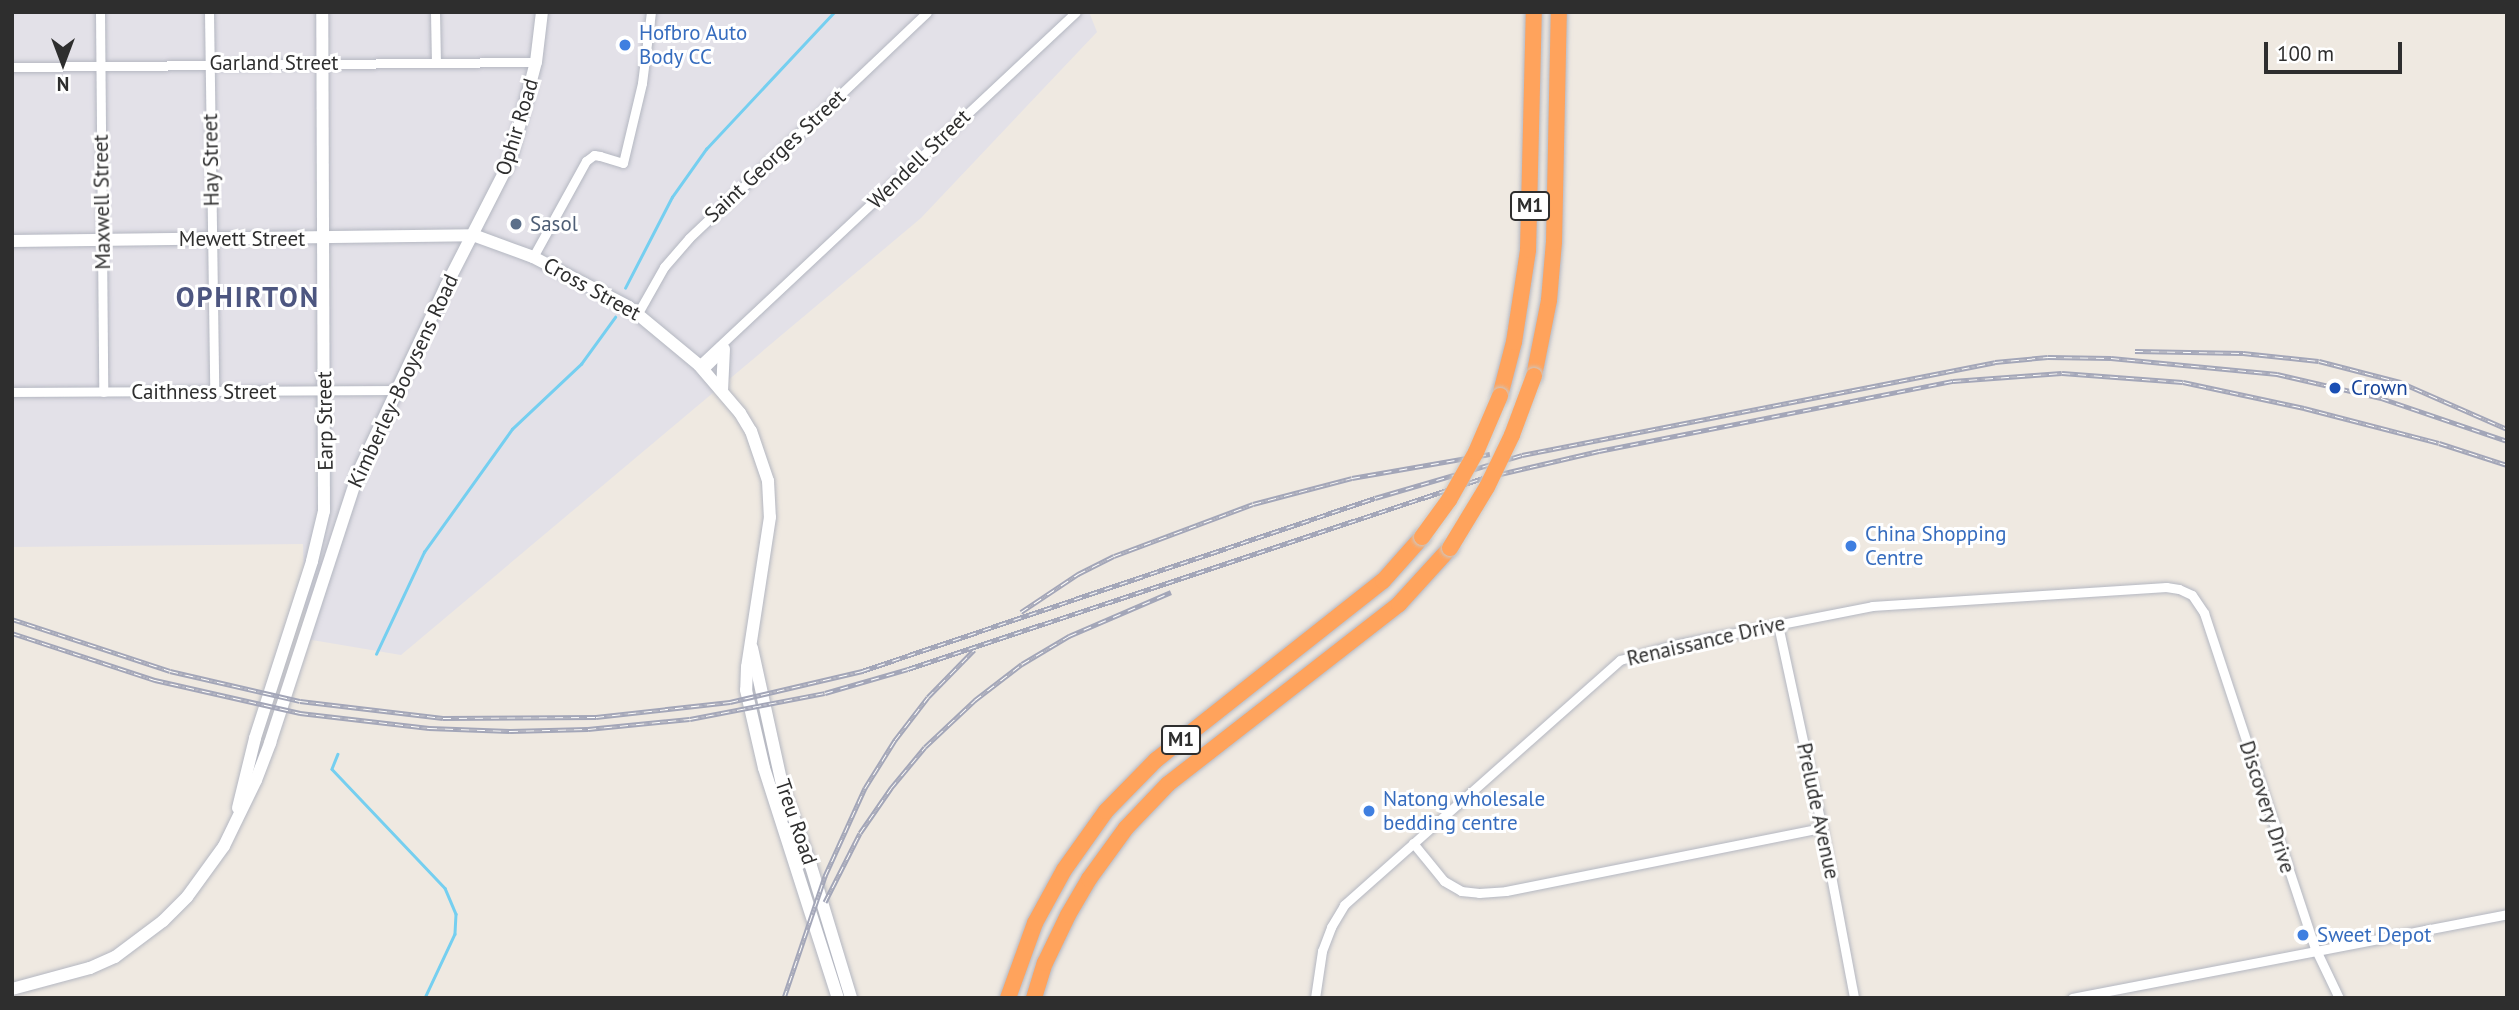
<!DOCTYPE html>
<style>
body{margin:0}
#map{position:relative;width:2519px;height:1010px;overflow:hidden;background:#efe9e1;font-family:"PT Sans",sans-serif}
div>[style]{position:absolute}
[style*='--x']{left:calc(var(--x)*1px);top:calc(var(--y)*1px);width:calc(var(--w)*1px);rotate:calc(var(--a)*1deg)}
.industrial>*{inset:0;background:#e3e1e8}
.stream>*{height:2.5px;margin:-1.25px;padding:0 1.25px;transform-origin:1.25px;border-radius:1.25px;background:#75cff0}
.roads{filter:drop-shadow(0 0 2px #b4b7c1) drop-shadow(0 0 2px #b4b7c1)}
.street>*{height:9px;margin:-4.5px;padding:0 4.5px;transform-origin:4.5px;border-radius:4.5px;background:#fff}
.secondary>*{height:12px;margin:-6px;padding:0 6px;transform-origin:6px;border-radius:6px;background:#fff}
.highway>*{height:16px;margin:-8px;padding:0 8px;transform-origin:8px;border-radius:8px;background:#ffa35c}
.rail>*{height:5px;margin-top:-2.5px;transform-origin:0;background:repeating-linear-gradient(90deg,#fff 0 8px,#a3a6b8 0 16px);box-sizing:border-box;border-block:2px solid #a3a6b8}
.bridges{filter:drop-shadow(0 0 2px #c9c9c9) drop-shadow(0 0 2px #c9c9c9)}
.highway-bridge>*{height:16px;margin:-8px;padding:0 8px;transform-origin:8px;border-radius:8px;background:#ffa35c}
.dots>*{width:19px;height:19px;translate:-50% -50%;box-sizing:border-box;border:4px solid #fff;border-radius:50%}
span{translate:-50% -50%;white-space:nowrap;text-align:center;line-height:1.15;-webkit-text-stroke:6px #fff;paint-order:stroke}
.shield-label span{padding:2px 5px;background:#fff;border:2px solid;border-radius:5px;-webkit-text-stroke-width:0}
.shield-label{font-size:19px;color:#2e2e2e;font-weight:700}
.shop-label{font-size:21px;color:#366cbe}
.left{translate:0 -50%;text-align:left}
.street-label{font-size:21px;color:#2e2e2e}
.service-label{font-size:21px;color:#4e5e75}
.transit-label{font-size:21px;color:#164399}
.district-label{font-size:28px;color:#4d5680;font-weight:700;letter-spacing:2px}
.frame{position:absolute;inset:0;border:14px solid #2e2e2e;pointer-events:none}
.north{position:absolute;left:28px;top:28px;width:70px;height:70px;-webkit-text-stroke:5px #fff;paint-order:stroke;rotate:180deg;font-size:19px;font-weight:700;line-height:28px;text-align:center;color:#2e2e2e}
.north::after{content:'';display:block;margin:auto;width:24px;height:32px;background:#2e2e2e;clip-path:polygon(50% 0,100% 100%,50% 72%,0 100%)}
.scale{position:absolute;left:2264px;top:42px;width:138px;height:32px;box-sizing:border-box;border:4px solid #2e2e2e;border-top:0;padding-left:9px;font-size:21px;line-height:24px;white-space:nowrap;color:#2e2e2e;-webkit-text-stroke:5px #fff;paint-order:stroke}
</style>
<div id="map">
<div class="industrial">
<i style="clip-path:polygon(12px 12px,1089px 12px,1097px 32px,921px 218px,401px 655px,306px 639px,303px 544px,12px 547px)"></i>
</div>
<div class="stream">
<i style="--x:625;--y:288;--w:102;--a:-62.7"></i>
<i style="--x:672;--y:197;--w:59;--a:-54.7"></i>
<i style="--x:706;--y:149;--w:187;--a:-46.9"></i>
<i style="--x:376;--y:654;--w:113;--a:-64.8"></i>
<i style="--x:424;--y:552;--w:151;--a:-54.4"></i>
<i style="--x:512;--y:429;--w:95;--a:-43.3"></i>
<i style="--x:581;--y:364;--w:58;--a:-54.1"></i>
<i style="--x:338;--y:754;--w:16;--a:112"></i>
<i style="--x:332;--y:769;--w:164;--a:46.5"></i>
<i style="--x:445;--y:888;--w:28;--a:67"></i>
<i style="--x:456;--y:914;--w:20;--a:93"></i>
<i style="--x:455;--y:934;--w:71;--a:115.1"></i>
</div>
<div class="roads">
<div class="street">
<i style="--x:100;--y:12;--w:380;--a:89.5"></i>
<i style="--x:209;--y:12;--w:380;--a:89.2"></i>
<i style="--x:435;--y:12;--w:51;--a:88.9"></i>
<i style="--x:12;--y:67;--w:524;--a:-0.55"></i>
<i style="--x:533;--y:257;--w:110;--a:-61.1"></i>
<i style="--x:586;--y:161;--w:10;--a:-37"></i>
<i style="--x:594;--y:155;--w:6;--a:9"></i>
<i style="--x:600;--y:156;--w:24;--a:17"></i>
<i style="--x:623;--y:163;--w:82;--a:-76.6"></i>
<i style="--x:642;--y:83;--w:72;--a:-82.8"></i>
<i style="--x:638;--y:313;--w:53;--a:-60.5"></i>
<i style="--x:664;--y:267;--w:38;--a:-49"></i>
<i style="--x:689;--y:238;--w:328;--a:-43.5"></i>
<i style="--x:699;--y:365;--w:516;--a:-43.12"></i>
<i style="--x:703;--y:370;--w:28;--a:-45"></i>
<i style="--x:12;--y:392;--w:383;--a:-0.3"></i>
<i style="--x:1778;--y:625;--w:208;--a:77.8"></i>
<i style="--x:1822;--y:828;--w:173;--a:79.3"></i>
<i style="--x:1413;--y:843;--w:49;--a:50.8"></i>
<i style="--x:1444;--y:881;--w:20;--a:30"></i>
<i style="--x:1461;--y:891;--w:18;--a:6"></i>
<i style="--x:1479;--y:893;--w:27;--a:-4"></i>
<i style="--x:1506;--y:891;--w:322;--a:-11.3"></i>
<i style="--x:1315;--y:998;--w:48;--a:-81.5"></i>
<i style="--x:1322;--y:951;--w:26;--a:-69"></i>
<i style="--x:1331;--y:927;--w:26;--a:-59"></i>
<i style="--x:1344;--y:905;--w:369;--a:-41.6"></i>
<i style="--x:1620;--y:660;--w:56;--a:-15.5"></i>
<i style="--x:1674;--y:645;--w:202;--a:-11.1"></i>
<i style="--x:1872;--y:606;--w:295;--a:-3.7"></i>
<i style="--x:2166;--y:587;--w:13;--a:9"></i>
<i style="--x:2179;--y:589;--w:14;--a:25"></i>
<i style="--x:2192;--y:595;--w:22;--a:56"></i>
<i style="--x:2204;--y:613;--w:353;--a:71.7"></i>
<i style="--x:2315;--y:948;--w:55;--a:64.4"></i>
<i style="--x:2072;--y:998;--w:443;--a:-10.9"></i>
</div>
<div class="secondary">
<i style="--x:12;--y:241;--w:461;--a:-0.7"></i>
<i style="--x:473;--y:235;--w:64;--a:20.1"></i>
<i style="--x:533;--y:257;--w:108;--a:27.5"></i>
<i style="--x:629;--y:307;--w:91;--a:39.6"></i>
<i style="--x:699;--y:365;--w:63;--a:49.5"></i>
<i style="--x:740;--y:413;--w:21;--a:59"></i>
<i style="--x:751;--y:431;--w:53;--a:71.2"></i>
<i style="--x:768;--y:481;--w:36;--a:87"></i>
<i style="--x:770;--y:517;--w:152;--a:98.7"></i>
<i style="--x:747;--y:667;--w:23;--a:92"></i>
<i style="--x:746;--y:690;--w:80;--a:77"></i>
<i style="--x:764;--y:768;--w:242;--a:72.2"></i>
<i style="--x:722;--y:391;--w:42;--a:-87.3"></i>
<i style="--x:752;--y:648;--w:140;--a:77.6"></i>
<i style="--x:782;--y:785;--w:86;--a:70.3"></i>
<i style="--x:811;--y:866;--w:138;--a:73.1"></i>
<i style="--x:238;--y:808;--w:72;--a:-76.3"></i>
<i style="--x:255;--y:738;--w:186;--a:-72.1"></i>
<i style="--x:312;--y:561;--w:51;--a:-76.5"></i>
<i style="--x:324;--y:511;--w:499;--a:-90.2"></i>
<i style="--x:12;--y:989;--w:81;--a:-15.1"></i>
<i style="--x:90;--y:968;--w:27;--a:-24"></i>
<i style="--x:115;--y:957;--w:60;--a:-36.9"></i>
<i style="--x:163;--y:921;--w:34;--a:-45"></i>
<i style="--x:187;--y:897;--w:63;--a:-54"></i>
<i style="--x:224;--y:846;--w:73;--a:-64.1"></i>
<i style="--x:256;--y:780;--w:40;--a:-69"></i>
<i style="--x:270;--y:743;--w:284;--a:-71.9"></i>
<i style="--x:358;--y:473;--w:207;--a:-64.8"></i>
<i style="--x:446;--y:286;--w:140;--a:-62.9"></i>
<i style="--x:510;--y:161;--w:102;--a:-75.3"></i>
<i style="--x:536;--y:62;--w:50;--a:-83.2"></i>
</div>
<div class="highway">
<i style="--x:1534;--y:376;--w:77;--a:-78.8"></i>
<i style="--x:1549;--y:300;--w:58;--a:-85.1"></i>
<i style="--x:1554;--y:242;--w:230;--a:-88.8"></i>
<i style="--x:1500;--y:396;--w:56;--a:-75.5"></i>
<i style="--x:1514;--y:342;--w:93;--a:-81.3"></i>
<i style="--x:1528;--y:250;--w:238;--a:-88.6"></i>
<i style="--x:1008;--y:998;--w:80;--a:-70.2"></i>
<i style="--x:1035;--y:923;--w:60;--a:-61.3"></i>
<i style="--x:1064;--y:870;--w:72;--a:-54.6"></i>
<i style="--x:1106;--y:811;--w:71;--a:-45.6"></i>
<i style="--x:1156;--y:760;--w:289;--a:-38.3"></i>
<i style="--x:1383;--y:581;--w:59;--a:-48.4"></i>
<i style="--x:1034;--y:998;--w:37;--a:-73"></i>
<i style="--x:1045;--y:963;--w:53;--a:-64.4"></i>
<i style="--x:1068;--y:915;--w:42;--a:-59.7"></i>
<i style="--x:1089;--y:879;--w:63;--a:-54"></i>
<i style="--x:1126;--y:828;--w:61;--a:-46.3"></i>
<i style="--x:1168;--y:784;--w:293;--a:-37.9"></i>
<i style="--x:1399;--y:604;--w:76;--a:-47.7"></i>
</div>
</div>
<div class="rail">
<i style="--x:2135;--y:351;--w:108;--a:1.1"></i>
<i style="--x:2243;--y:353;--w:76;--a:6"></i>
<i style="--x:2319;--y:361;--w:84;--a:14.5"></i>
<i style="--x:2400;--y:382;--w:117;--a:23.7"></i>
<i style="--x:1021;--y:612;--w:69;--a:-33.7"></i>
<i style="--x:1078;--y:574;--w:40;--a:-26.6"></i>
<i style="--x:1114;--y:556;--w:148;--a:-20.5"></i>
<i style="--x:1253;--y:504;--w:102;--a:-14.7"></i>
<i style="--x:1352;--y:478;--w:140;--a:-9.9"></i>
<i style="--x:12;--y:619;--w:166;--a:18.2"></i>
<i style="--x:170;--y:671;--w:133;--a:13"></i>
<i style="--x:300;--y:701;--w:144;--a:6.8"></i>
<i style="--x:443;--y:718;--w:153;--a:-0.4"></i>
<i style="--x:596;--y:717;--w:135;--a:-6.4"></i>
<i style="--x:730;--y:702;--w:136;--a:-13.2"></i>
<i style="--x:862;--y:671;--w:541;--a:-18.64"></i>
<i style="--x:1375;--y:498;--w:153;--a:-16.3"></i>
<i style="--x:1522;--y:455;--w:482;--a:-11.1"></i>
<i style="--x:1995;--y:362;--w:53;--a:-5.4"></i>
<i style="--x:2048;--y:357;--w:63;--a:0.9"></i>
<i style="--x:2111;--y:358;--w:167;--a:5.5"></i>
<i style="--x:2277;--y:374;--w:107;--a:13"></i>
<i style="--x:2381;--y:398;--w:133;--a:18.8"></i>
<i style="--x:12;--y:633;--w:151;--a:18.2"></i>
<i style="--x:155;--y:680;--w:149;--a:12.8"></i>
<i style="--x:300;--y:713;--w:130;--a:6.6"></i>
<i style="--x:429;--y:728;--w:81;--a:2.1"></i>
<i style="--x:510;--y:731;--w:78;--a:-1.5"></i>
<i style="--x:588;--y:729;--w:102;--a:-5.6"></i>
<i style="--x:690;--y:719;--w:137;--a:-10.9"></i>
<i style="--x:825;--y:693;--w:86;--a:-16.1"></i>
<i style="--x:908;--y:669;--w:606;--a:-18.38"></i>
<i style="--x:1483;--y:478;--w:119;--a:-13.1"></i>
<i style="--x:1599;--y:451;--w:361;--a:-11.2"></i>
<i style="--x:1953;--y:381;--w:109;--a:-4.2"></i>
<i style="--x:2062;--y:373;--w:121;--a:4.3"></i>
<i style="--x:2183;--y:382;--w:124;--a:12.1"></i>
<i style="--x:2304;--y:408;--w:139;--a:14.5"></i>
<i style="--x:2439;--y:443;--w:71;--a:17.9"></i>
<i style="--x:825;--y:902;--w:77;--a:-63.1"></i>
<i style="--x:860;--y:833;--w:55;--a:-55.4"></i>
<i style="--x:891;--y:788;--w:53;--a:-50.3"></i>
<i style="--x:925;--y:747;--w:69;--a:-43.2"></i>
<i style="--x:975;--y:700;--w:59;--a:-37.5"></i>
<i style="--x:1022;--y:664;--w:55;--a:-30.8"></i>
<i style="--x:1069;--y:636;--w:111;--a:-23.3"></i>
<i style="--x:784;--y:998;--w:129;--a:-71.4"></i>
<i style="--x:825;--y:876;--w:97;--a:-65.6"></i>
<i style="--x:865;--y:788;--w:57;--a:-58"></i>
<i style="--x:895;--y:740;--w:54;--a:-52.5"></i>
<i style="--x:928;--y:697;--w:66;--a:-45.6"></i>
</div>
<div class="bridges">
<div class="highway-bridge">
<i style="--x:1422;--y:537;--w:46;--a:-53.9"></i>
<i style="--x:1449;--y:500;--w:55;--a:-60.6"></i>
<i style="--x:1476;--y:452;--w:61;--a:-66.8"></i>
<i style="--x:1450;--y:548;--w:71;--a:-58.8"></i>
<i style="--x:1487;--y:487;--w:58;--a:-64.3"></i>
<i style="--x:1512;--y:435;--w:63;--a:-69.6"></i>
</div>
</div>
<div class="dots">
<i style="left:625px;top:45px;background:#3f7fe0"></i>
<i style="left:516px;top:224px;background:#5c6f8a"></i>
<i style="left:2335px;top:388px;background:#1a4fb4"></i>
<i style="left:1851px;top:546px;background:#3f7fe0"></i>
<i style="left:1369px;top:811px;background:#3f7fe0"></i>
<i style="left:2303px;top:935px;background:#3f7fe0"></i>
</div>
<div class="shield-label">
<span style="left:1530px;top:206px">M1</span>
<span style="left:1181px;top:740px">M1</span>
</div>
<div class="shop-label">
<span class="left" style="left:639px;top:45px">Hofbro Auto<br>Body CC</span>
<span class="left" style="left:1865px;top:546px">China Shopping<br>Centre</span>
<span class="left" style="left:1383px;top:811px">Natong wholesale<br>bedding centre</span>
<span class="left" style="left:2317px;top:935px">Sweet Depot</span>
</div>
<div class="street-label">
<span style="left:274px;top:63px">Garland Street</span>
<span style="left:517px;top:127px;rotate:-73deg">Ophir Road</span>
<span style="left:775px;top:156px;rotate:-43deg">Saint Georges Street</span>
<span style="left:919px;top:159px;rotate:-44deg">Wendell Street</span>
<span style="left:211px;top:160px;rotate:-91deg">Hay Street</span>
<span style="left:102px;top:202px;rotate:-91deg">Maxwell Street</span>
<span style="left:242px;top:239px">Mewett Street</span>
<span style="left:592px;top:289px;rotate:29deg">Cross Street</span>
<span style="left:403px;top:381px;rotate:-65deg">Kimberley-Booysens Road</span>
<span style="left:204px;top:392px">Caithness Street</span>
<span style="left:325px;top:421px;rotate:-91deg">Earp Street</span>
<span style="left:1706px;top:641px;rotate:-13deg">Renaissance Drive</span>
<span style="left:2267px;top:807px;rotate:72deg">Discovery Drive</span>
<span style="left:1818px;top:811px;rotate:78deg">Prelude Avenue</span>
<span style="left:796px;top:822px;rotate:71deg">Treu Road</span>
</div>
<div class="service-label">
<span class="left" style="left:530px;top:224px">Sasol</span>
</div>
<div class="transit-label">
<span class="left" style="left:2351px;top:388px">Crown</span>
</div>
<div class="district-label">
<span style="left:248px;top:297px">OPHIRTON</span>
</div>
<div class="frame"></div>
<div class="north">N</div>
<div class="scale">100 m</div>
</div>
